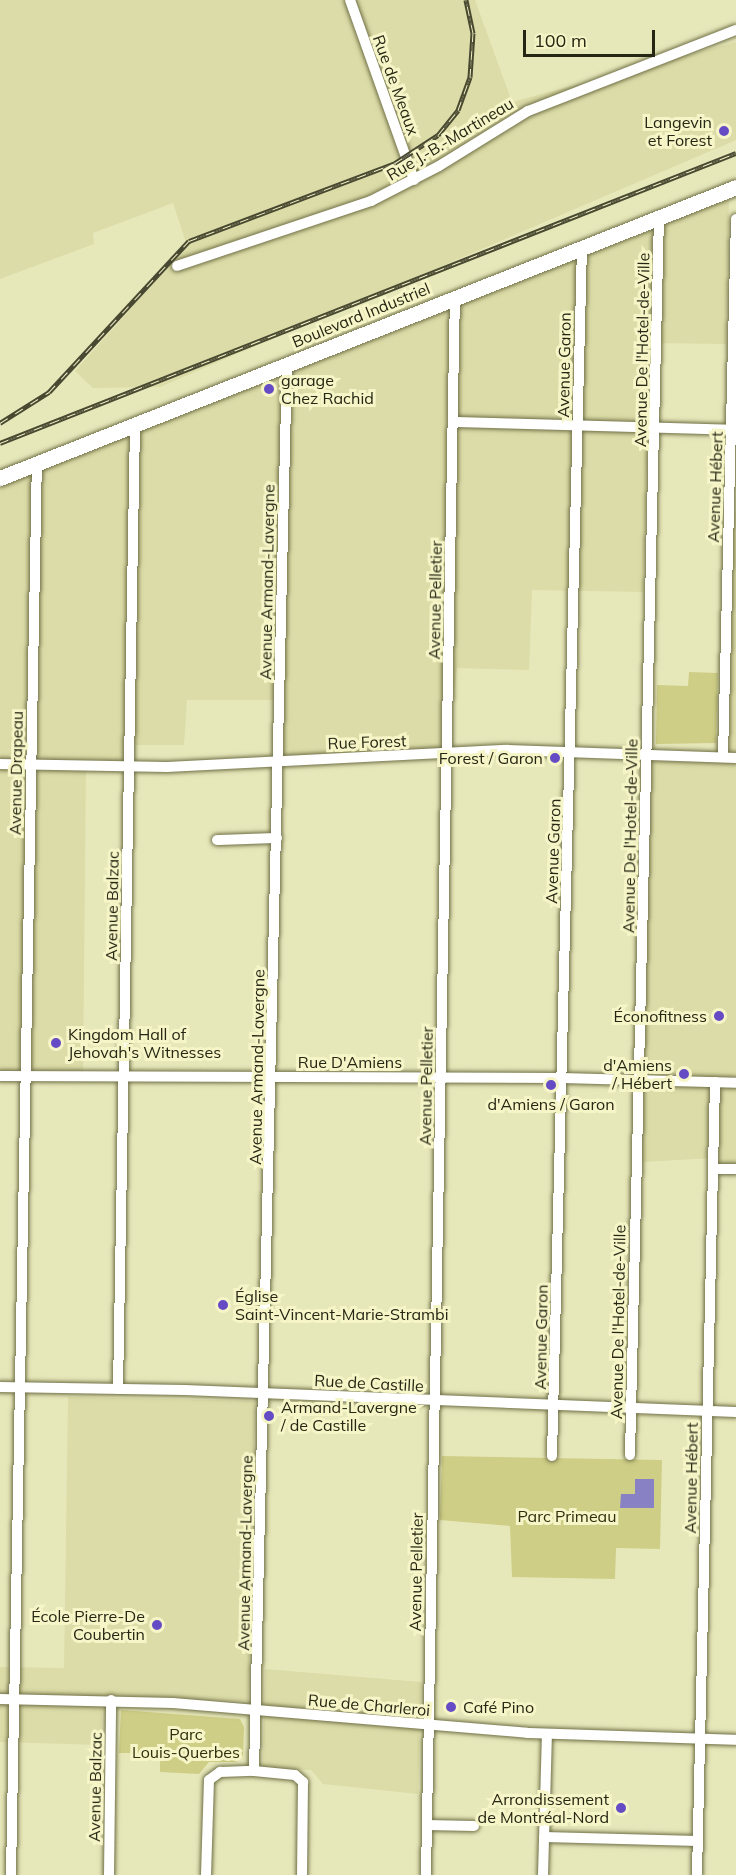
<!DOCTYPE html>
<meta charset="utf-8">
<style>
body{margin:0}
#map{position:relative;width:736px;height:1875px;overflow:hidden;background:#e7e8ba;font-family:Mulish,sans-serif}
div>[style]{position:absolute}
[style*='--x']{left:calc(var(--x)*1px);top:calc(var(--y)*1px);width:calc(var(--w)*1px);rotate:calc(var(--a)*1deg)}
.built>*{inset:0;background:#dcdca8}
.green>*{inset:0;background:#cece86}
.water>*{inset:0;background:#8882c4}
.roads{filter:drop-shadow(0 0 2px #707047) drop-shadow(0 0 2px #707047)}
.street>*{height:10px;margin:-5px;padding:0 5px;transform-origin:5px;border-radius:5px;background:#fff}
.secondary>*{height:15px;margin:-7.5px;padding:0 7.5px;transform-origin:7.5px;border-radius:7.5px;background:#fff}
.rail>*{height:5px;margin-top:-2.5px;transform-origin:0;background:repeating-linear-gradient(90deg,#f5f5c7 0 9px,#494932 0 18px);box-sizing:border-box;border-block:2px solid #494932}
.dots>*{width:16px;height:16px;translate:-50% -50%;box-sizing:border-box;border:3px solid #f5f5c7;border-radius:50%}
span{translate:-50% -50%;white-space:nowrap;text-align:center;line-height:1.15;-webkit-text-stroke:6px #f5f5c7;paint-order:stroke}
.street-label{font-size:16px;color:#262614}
.poi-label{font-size:16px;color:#262614}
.right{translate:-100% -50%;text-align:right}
.left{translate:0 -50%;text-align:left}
.park-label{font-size:16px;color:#2f2f0d}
.scale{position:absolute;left:523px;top:30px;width:132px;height:27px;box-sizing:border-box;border:3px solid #262614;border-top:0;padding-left:8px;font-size:18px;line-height:21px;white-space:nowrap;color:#262614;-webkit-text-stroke:4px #f5f5c7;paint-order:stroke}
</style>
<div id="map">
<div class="built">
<i style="clip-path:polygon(0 0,475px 0,512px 102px,736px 42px,736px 140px,160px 387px,93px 388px,75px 371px,187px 246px,173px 203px,93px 233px,94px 244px,0 279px)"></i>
<i style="clip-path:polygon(729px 199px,726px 344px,650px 343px,643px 592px,532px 590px,529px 670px,457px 668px,447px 753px,279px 761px,280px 700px,187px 700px,184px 745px,130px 745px,130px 766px,86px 766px,83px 1078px,0 1076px,0 487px)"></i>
<i style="clip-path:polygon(732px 512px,736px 512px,736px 1169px,713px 1169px,713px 1158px,641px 1162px,652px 761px,729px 763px)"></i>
<i style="clip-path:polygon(68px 1397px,255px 1401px,248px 1701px,64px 1697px,102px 1706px,101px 1745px,0 1742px,0 1667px,64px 1668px)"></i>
<i style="clip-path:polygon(265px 1669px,421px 1682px,418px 1794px,323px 1784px,311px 1770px,263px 1768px)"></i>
</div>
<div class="green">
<i style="clip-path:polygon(689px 672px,718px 673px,716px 743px,656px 744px,657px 685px,688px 686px)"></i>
<i style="clip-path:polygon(442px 1456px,662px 1460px,660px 1549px,616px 1548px,615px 1579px,512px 1577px,510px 1526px,440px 1520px)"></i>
<i style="clip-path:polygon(121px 1710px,240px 1719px,244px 1727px,243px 1756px,236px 1762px,209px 1762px,199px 1774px,160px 1772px,160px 1753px,119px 1753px)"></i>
</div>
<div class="water">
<i style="clip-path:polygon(635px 1479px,654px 1479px,654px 1508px,620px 1508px,621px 1494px,635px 1494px)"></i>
</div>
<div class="roads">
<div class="street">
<i style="--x:350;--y:0;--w:191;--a:70.4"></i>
<i style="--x:177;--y:266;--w:205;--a:-18.5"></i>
<i style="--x:371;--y:201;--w:76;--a:-27.2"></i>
<i style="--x:439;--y:166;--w:105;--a:-31.7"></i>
<i style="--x:528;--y:111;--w:223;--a:-21.3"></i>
<i style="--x:453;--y:422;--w:283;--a:1.6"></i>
<i style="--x:723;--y:757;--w:538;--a:-88.62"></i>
<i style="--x:0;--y:764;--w:167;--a:1"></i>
<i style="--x:167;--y:767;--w:341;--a:-2.9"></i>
<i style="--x:508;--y:750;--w:228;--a:2"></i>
<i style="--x:217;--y:840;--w:60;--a:-1.9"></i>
<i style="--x:0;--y:1076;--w:562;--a:0.2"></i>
<i style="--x:562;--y:1078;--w:174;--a:1.6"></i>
<i style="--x:713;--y:1169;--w:23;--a:0"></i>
<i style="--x:0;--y:1387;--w:185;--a:0.9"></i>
<i style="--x:185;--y:1390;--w:551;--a:2.29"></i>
<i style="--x:118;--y:1389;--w:965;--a:-88.99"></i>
<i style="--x:630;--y:1455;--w:1238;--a:-88.66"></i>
<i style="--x:552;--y:1456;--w:1209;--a:-88.58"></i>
<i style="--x:0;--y:1699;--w:173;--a:1.3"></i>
<i style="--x:173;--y:1703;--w:355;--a:4.8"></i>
<i style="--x:527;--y:1733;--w:209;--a:1.9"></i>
<i style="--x:254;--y:1771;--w:1407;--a:-88.66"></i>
<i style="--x:427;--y:1825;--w:47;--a:1.2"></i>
<i style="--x:544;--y:1837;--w:154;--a:1.5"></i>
<i style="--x:11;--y:1875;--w:1412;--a:-88.95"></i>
<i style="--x:109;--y:1875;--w:175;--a:-89.3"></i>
<i style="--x:206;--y:1875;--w:95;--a:-88.2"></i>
<i style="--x:209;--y:1780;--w:14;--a:-36"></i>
<i style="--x:220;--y:1772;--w:34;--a:-2"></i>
<i style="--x:254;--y:1771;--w:41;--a:5.6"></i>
<i style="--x:295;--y:1775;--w:11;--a:41"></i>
<i style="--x:303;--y:1782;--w:93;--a:90.6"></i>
<i style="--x:426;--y:1875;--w:1577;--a:-88.95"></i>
<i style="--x:543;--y:1875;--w:141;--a:-88.4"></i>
<i style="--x:697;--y:1875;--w:793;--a:-88.7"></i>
</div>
<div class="secondary">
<i style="--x:0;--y:478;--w:791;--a:-21.57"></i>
</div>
</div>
<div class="rail">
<i style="--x:0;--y:423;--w:58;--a:-32.3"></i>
<i style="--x:49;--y:392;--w:206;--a:-47.2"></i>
<i style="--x:189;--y:241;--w:220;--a:-20.7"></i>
<i style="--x:395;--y:163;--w:51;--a:-33.1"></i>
<i style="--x:438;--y:135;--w:32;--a:-51"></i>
<i style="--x:458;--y:110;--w:35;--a:-70"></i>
<i style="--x:470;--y:77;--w:44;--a:-86.1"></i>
<i style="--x:473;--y:33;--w:34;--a:-102"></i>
<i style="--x:0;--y:443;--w:791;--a:-21.51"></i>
</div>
<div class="dots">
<i style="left:724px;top:131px;background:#654cc4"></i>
<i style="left:269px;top:389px;background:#654cc4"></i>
<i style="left:555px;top:758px;background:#654cc4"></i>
<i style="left:719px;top:1016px;background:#654cc4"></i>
<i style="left:56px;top:1043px;background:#654cc4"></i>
<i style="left:684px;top:1074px;background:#654cc4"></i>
<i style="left:551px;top:1085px;background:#654cc4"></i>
<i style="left:223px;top:1305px;background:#654cc4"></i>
<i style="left:269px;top:1416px;background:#654cc4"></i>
<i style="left:157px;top:1625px;background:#654cc4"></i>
<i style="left:451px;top:1707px;background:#654cc4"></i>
<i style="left:621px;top:1808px;background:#654cc4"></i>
</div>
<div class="street-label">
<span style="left:396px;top:85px;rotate:70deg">Rue de Meaux</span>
<span style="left:450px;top:139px;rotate:-31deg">Rue J.-B.-Martineau</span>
<span style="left:361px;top:315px;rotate:-22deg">Boulevard Industriel</span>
<span style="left:642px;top:350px;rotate:-89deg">Avenue De l'Hotel-de-Ville</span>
<span style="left:564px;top:365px;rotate:-89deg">Avenue Garon</span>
<span style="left:715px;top:487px;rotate:-88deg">Avenue Hébert</span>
<span style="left:267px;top:582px;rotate:-89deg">Avenue Armand-Lavergne</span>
<span style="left:435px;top:600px;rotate:-89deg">Avenue Pelletier</span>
<span style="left:367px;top:742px;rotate:-2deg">Rue Forest</span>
<span style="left:16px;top:773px;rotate:-89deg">Avenue Drapeau</span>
<span style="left:630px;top:836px;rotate:-89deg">Avenue De l'Hotel-de-Ville</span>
<span style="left:553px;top:851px;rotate:-88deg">Avenue Garon</span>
<span style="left:112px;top:906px;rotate:-89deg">Avenue Balzac</span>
<span style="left:350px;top:1062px">Rue D'Amiens</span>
<span style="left:257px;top:1067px;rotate:-89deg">Avenue Armand-Lavergne</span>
<span style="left:426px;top:1086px;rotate:-89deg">Avenue Pelletier</span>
<span style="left:618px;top:1322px;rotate:-89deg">Avenue De l'Hotel-de-Ville</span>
<span style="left:541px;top:1337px;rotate:-89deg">Avenue Garon</span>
<span style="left:369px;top:1383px;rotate:3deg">Rue de Castille</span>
<span style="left:691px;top:1478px;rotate:-89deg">Avenue Hébert</span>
<span style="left:245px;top:1553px;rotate:-89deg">Avenue Armand-Lavergne</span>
<span style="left:416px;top:1572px;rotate:-89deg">Avenue Pelletier</span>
<span style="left:369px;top:1705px;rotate:5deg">Rue de Charleroi</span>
<span style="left:95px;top:1787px;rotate:-89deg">Avenue Balzac</span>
</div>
<div class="poi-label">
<span class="right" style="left:712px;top:131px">Langevin<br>et Forest</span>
<span class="left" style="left:281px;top:389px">garage<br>Chez Rachid</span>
<span class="right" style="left:543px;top:758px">Forest / Garon</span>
<span class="right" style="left:707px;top:1016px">Éconofitness</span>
<span class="left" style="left:68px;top:1043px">Kingdom Hall of<br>Jehovah's Witnesses</span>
<span class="right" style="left:672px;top:1074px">d'Amiens<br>/ Hébert</span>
<span style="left:551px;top:1104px">d'Amiens / Garon</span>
<span class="left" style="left:235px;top:1305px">Église<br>Saint-Vincent-Marie-Strambi</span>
<span class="left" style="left:281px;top:1416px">Armand-Lavergne<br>/ de Castille</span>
<span class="right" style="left:145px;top:1625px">École Pierre-De<br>Coubertin</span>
<span class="left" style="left:463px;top:1707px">Café Pino</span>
<span class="right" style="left:609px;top:1808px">Arrondissement<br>de Montréal-Nord</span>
</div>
<div class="park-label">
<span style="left:567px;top:1516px">Parc Primeau</span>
<span style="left:186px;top:1743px">Parc<br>Louis-Querbes</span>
</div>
<div class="scale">100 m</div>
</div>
